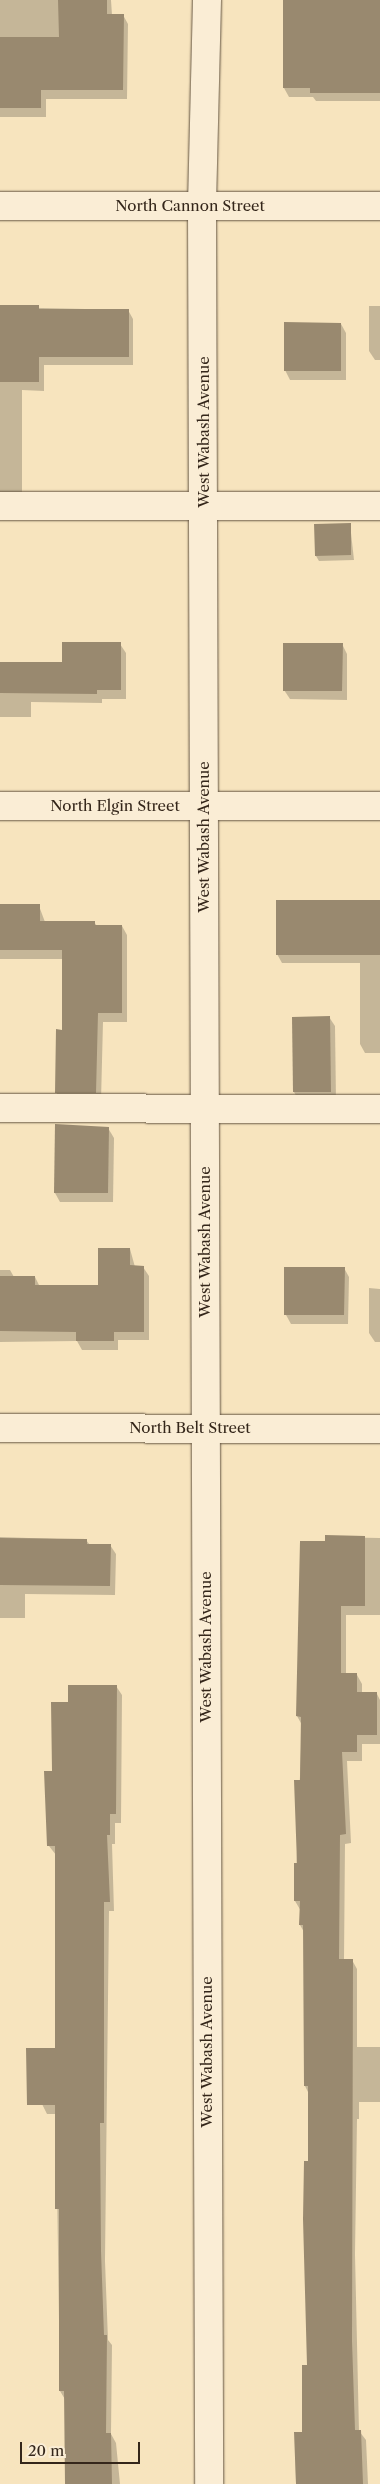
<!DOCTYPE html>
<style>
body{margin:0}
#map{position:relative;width:380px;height:2484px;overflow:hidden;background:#f7e4be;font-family:"Libre Caslon Text",serif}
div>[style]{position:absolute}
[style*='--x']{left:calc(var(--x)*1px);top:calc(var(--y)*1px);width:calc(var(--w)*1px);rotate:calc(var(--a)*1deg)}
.shadow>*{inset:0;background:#0003}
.building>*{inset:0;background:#99896f}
.roads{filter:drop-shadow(0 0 1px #655643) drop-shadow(0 0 1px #655643)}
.minor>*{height:28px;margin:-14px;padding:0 14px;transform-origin:14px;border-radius:14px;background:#faedd5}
span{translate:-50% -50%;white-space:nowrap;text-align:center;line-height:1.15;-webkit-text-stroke:4px #faedd5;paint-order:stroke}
.street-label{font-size:15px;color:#34261a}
.scale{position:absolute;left:20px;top:2442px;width:120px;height:22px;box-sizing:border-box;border:2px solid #34261a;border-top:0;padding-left:6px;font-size:15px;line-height:18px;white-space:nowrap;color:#34261a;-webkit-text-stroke:4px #faedd5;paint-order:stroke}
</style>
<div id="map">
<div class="shadow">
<i style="clip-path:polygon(0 0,111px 0,112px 15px,123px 15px,128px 24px,127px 99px,46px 99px,46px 117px,0 117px)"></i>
<i style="clip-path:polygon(284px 0,380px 0,380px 108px,380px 101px,316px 101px,313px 97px,289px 97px,284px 88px)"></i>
<i style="clip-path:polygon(369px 306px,380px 306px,380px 360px,375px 360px,369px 351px)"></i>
<i style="clip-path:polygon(0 307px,128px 310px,133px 319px,133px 365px,44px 365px,44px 391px,22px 390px,22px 499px,0 499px)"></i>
<i style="clip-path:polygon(341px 324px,346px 333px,346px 380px,290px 380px,285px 370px)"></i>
<i style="clip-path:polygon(350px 524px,354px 560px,319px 561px,316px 556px)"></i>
<i style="clip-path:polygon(120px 644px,126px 653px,126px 699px,102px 699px,102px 703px,31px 702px,31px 717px,0 717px,0 664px,63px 663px)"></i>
<i style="clip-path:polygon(342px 644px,347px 654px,347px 700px,290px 699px,284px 690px)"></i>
<i style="clip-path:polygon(380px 900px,380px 1053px,365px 1053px,360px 1044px,360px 963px,282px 963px,277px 954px,277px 902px)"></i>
<i style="clip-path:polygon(0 905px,39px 906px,45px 922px,94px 922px,97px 926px,122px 926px,127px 935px,127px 1022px,103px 1022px,101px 1101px,61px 1101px,56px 1092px,63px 1031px,63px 959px,0 959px)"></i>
<i style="clip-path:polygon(329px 1017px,335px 1026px,336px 1101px,299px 1101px,294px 1092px)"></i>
<i style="clip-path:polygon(108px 1128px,114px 1138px,113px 1202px,60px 1202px,55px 1193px)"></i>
<i style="clip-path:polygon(130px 1249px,135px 1267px,143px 1267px,149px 1276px,149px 1340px,118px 1340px,118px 1350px,82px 1350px,77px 1341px,0 1342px,0 1270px,10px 1270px,14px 1277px,35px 1277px,40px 1287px,100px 1287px)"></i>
<i style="clip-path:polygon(344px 1268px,349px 1277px,348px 1324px,291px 1324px,286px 1315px)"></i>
<i style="clip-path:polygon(369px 1288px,380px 1289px,380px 1342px,375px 1342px,369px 1333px)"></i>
<i style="clip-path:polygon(0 1537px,86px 1540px,90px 1545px,110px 1545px,116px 1554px,115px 1595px,25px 1594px,25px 1618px,0 1618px)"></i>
<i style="clip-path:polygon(326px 1537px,380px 1538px,380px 1615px,346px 1615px,346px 1675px,357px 1675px,362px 1684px,362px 1693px,377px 1694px,380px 1700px,380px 1744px,362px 1744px,362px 1761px,347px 1761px,351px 1843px,345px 1844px,344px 1960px,352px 1960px,357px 1969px,357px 2047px,380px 2047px,380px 2102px,359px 2102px,359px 2119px,357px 2119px,355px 2254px,359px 2431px,366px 2440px,368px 2484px,296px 2484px,295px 2433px,303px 2433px,308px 2366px,309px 2162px,309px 2094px,305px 2086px,304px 1932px,300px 1925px,301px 1911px,295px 1901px,302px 1725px,297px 1716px,301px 1542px,326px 1543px)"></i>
<i style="clip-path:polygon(116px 1686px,122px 1695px,121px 1823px,115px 1823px,115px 1844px,112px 1844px,114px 1911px,109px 1911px,105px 2261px,108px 2340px,112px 2345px,111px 2434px,116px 2443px,120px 2484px,67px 2484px,66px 2401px,60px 2391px,56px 2114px,47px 2114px,42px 2104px,56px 2049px,56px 1855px,49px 1846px,45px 1772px,53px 1772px,69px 1703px)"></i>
</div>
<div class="building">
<i style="clip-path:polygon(58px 0,107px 0,107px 14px,124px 14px,123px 90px,41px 90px,41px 108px,0 108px,0 37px,59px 37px)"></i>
<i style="clip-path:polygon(283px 0,380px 0,380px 93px,310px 93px,310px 88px,283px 88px)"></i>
<i style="clip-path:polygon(0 305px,39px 305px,39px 309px,129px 309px,129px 357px,39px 357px,39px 382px,0 382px)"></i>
<i style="clip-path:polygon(284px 322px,341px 323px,341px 371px,284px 371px)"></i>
<i style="clip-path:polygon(351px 523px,351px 555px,315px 556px,314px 524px)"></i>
<i style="clip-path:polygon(62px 642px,121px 642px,121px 690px,97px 690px,97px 694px,0 693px,0 662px,62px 662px)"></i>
<i style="clip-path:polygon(283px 643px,343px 643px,342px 691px,283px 691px)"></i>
<i style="clip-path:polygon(276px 900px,380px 900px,380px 955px,276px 955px)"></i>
<i style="clip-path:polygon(0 904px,40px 904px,40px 921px,95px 921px,95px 925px,122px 925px,122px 1013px,98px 1013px,96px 1093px,55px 1093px,56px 1029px,62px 1030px,62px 950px,0 950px)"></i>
<i style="clip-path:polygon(330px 1016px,331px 1092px,293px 1092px,292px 1017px)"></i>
<i style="clip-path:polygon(55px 1124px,109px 1127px,108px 1193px,54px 1193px)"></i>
<i style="clip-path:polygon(98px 1248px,130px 1248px,130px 1265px,144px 1266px,144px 1332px,114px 1332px,114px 1341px,76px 1341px,76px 1332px,0 1331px,0 1276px,35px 1276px,35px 1285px,98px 1285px)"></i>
<i style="clip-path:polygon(284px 1267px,345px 1267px,344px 1315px,284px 1315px)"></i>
<i style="clip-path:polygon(325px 1535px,365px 1536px,365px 1606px,341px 1606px,341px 1673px,357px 1673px,357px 1692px,377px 1692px,377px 1735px,357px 1735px,357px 1752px,342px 1752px,346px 1834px,340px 1835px,339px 1959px,353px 1959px,352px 2341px,355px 2430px,361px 2430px,363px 2484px,296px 2484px,294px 2432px,302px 2432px,302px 2365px,307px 2365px,303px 2219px,304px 2161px,308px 2161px,308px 2086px,304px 2086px,303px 1925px,299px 1925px,300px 1901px,294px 1901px,294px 1863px,297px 1863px,294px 1780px,300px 1780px,301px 1717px,296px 1716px,300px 1541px,325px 1541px)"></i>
<i style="clip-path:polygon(0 1538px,87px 1539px,87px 1544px,111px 1544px,110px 1586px,0 1585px)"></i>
<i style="clip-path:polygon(68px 1685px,117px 1685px,116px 1814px,110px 1814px,110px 1835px,107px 1835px,110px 1902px,104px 1902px,104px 2123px,100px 2123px,101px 2251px,104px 2335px,107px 2335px,106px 2433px,111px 2433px,112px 2484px,65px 2484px,64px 2391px,59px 2391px,59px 2209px,55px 2209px,55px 2105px,27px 2105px,26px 2048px,55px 2048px,55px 1846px,47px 1846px,44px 1771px,52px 1771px,51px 1702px,68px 1702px)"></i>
</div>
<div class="roads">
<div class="minor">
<i style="--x:207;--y:0;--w:207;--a:91.4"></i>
<i style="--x:202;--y:207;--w:2277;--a:89.82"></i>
<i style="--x:0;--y:206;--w:380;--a:0"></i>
<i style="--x:0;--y:506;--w:380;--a:0"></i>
<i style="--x:0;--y:806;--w:380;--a:0"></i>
<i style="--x:0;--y:1108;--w:380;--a:0.2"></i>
<i style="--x:0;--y:1428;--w:380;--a:0.2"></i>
</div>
</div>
<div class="street-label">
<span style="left:190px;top:206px">North Cannon Street</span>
<span style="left:204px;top:432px;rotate:-90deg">West Wabash Avenue</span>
<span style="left:115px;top:806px">North Elgin Street</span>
<span style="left:204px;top:837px;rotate:-90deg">West Wabash Avenue</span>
<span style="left:205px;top:1242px;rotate:-90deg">West Wabash Avenue</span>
<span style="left:190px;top:1428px">North Belt Street</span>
<span style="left:206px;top:1647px;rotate:-90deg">West Wabash Avenue</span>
<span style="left:207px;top:2052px;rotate:-90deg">West Wabash Avenue</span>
</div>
<div class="scale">20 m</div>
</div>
